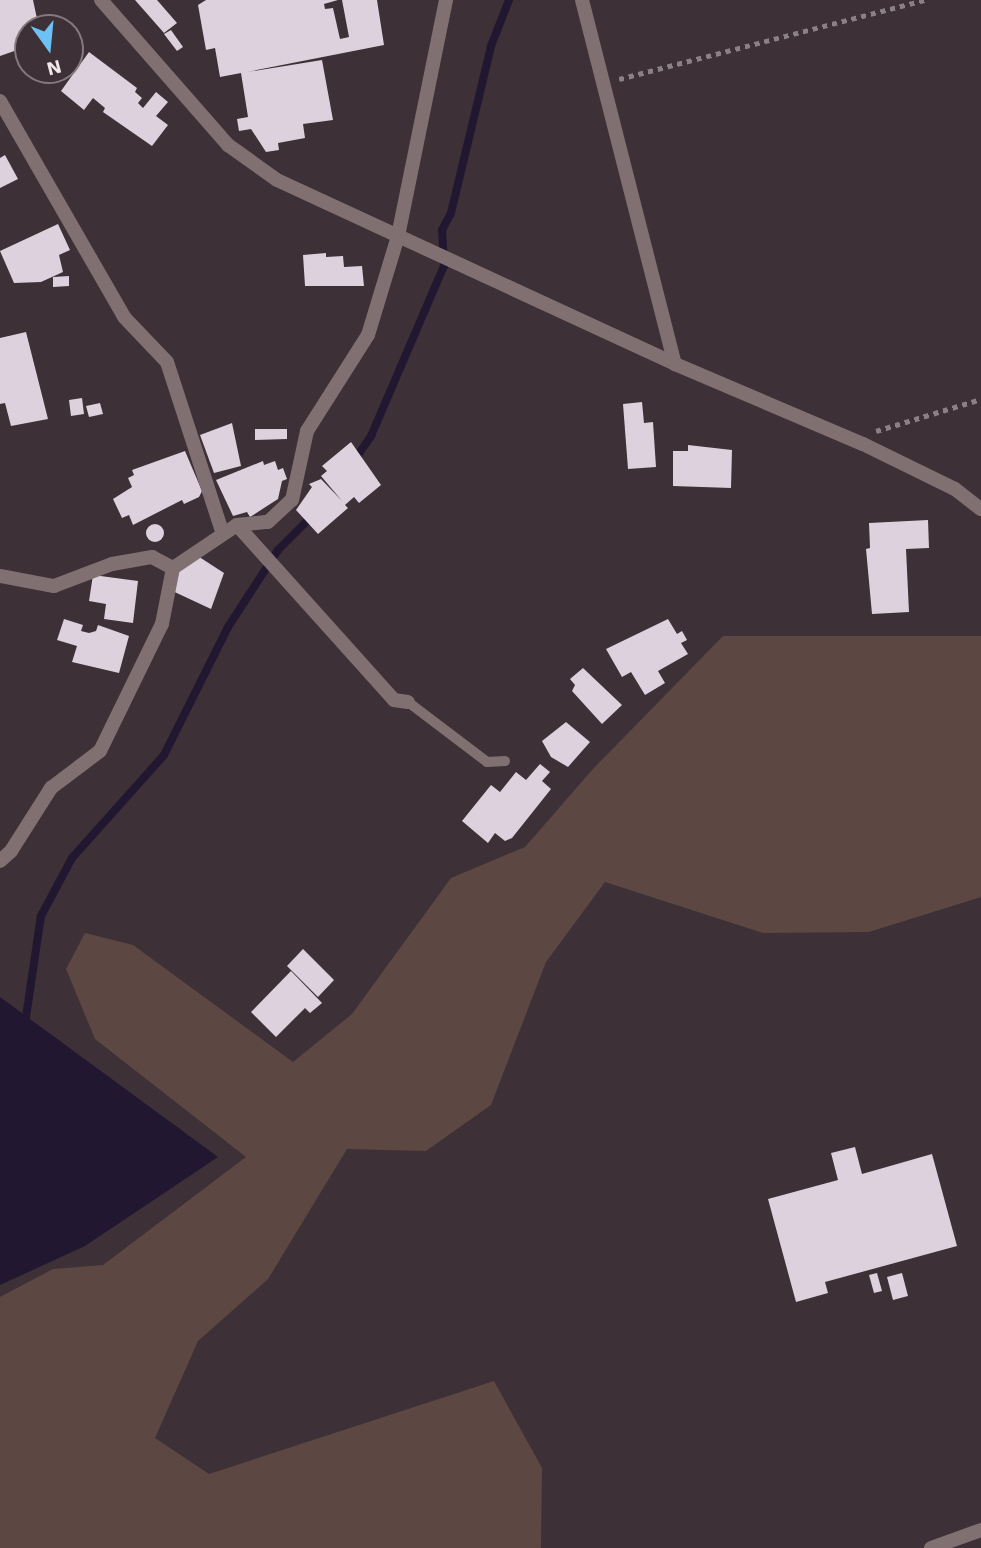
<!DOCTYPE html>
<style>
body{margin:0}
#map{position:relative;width:981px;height:1548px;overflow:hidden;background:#3d3036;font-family:"Work Sans",sans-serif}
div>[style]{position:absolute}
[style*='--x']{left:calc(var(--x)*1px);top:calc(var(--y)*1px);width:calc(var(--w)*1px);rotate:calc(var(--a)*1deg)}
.green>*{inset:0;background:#5d4742}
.water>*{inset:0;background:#221730}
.stream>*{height:8px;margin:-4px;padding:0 4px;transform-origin:4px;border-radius:4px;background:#221730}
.building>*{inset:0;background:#ddd1dd}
.round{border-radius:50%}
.path>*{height:4.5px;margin-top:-2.25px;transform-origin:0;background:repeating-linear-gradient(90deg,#8b8085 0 5px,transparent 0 10px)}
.service>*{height:10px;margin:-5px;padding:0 5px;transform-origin:5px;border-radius:5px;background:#817071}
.minor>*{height:14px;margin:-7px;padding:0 7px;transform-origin:7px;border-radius:7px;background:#817071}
span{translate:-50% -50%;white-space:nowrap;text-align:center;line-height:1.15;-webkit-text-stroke:7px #3d3036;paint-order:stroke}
.north{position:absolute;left:14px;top:14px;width:70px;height:70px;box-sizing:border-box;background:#3d3036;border:2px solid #84797e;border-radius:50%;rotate:165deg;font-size:19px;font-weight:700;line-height:28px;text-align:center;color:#efe7ea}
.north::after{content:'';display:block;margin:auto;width:24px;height:32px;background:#6dc2f3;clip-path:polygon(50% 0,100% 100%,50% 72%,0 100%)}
</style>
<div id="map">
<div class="green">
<i style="clip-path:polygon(723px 636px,981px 636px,981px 897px,869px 932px,763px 933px,605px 882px,546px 962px,491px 1105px,426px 1151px,347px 1149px,268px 1279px,198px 1341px,155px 1438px,209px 1474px,494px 1381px,542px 1468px,541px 1548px,0 1548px,0 1297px,53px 1269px,103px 1265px,246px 1157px,95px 1039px,66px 969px,85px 933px,133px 945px,293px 1062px,352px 1014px,451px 878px,525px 847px,592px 770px)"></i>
</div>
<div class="water">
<i style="clip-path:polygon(0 997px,218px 1157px,85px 1246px,0 1285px)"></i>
</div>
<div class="stream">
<i style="--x:353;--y:462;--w:32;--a:-55"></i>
<i style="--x:371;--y:436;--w:185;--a:-66.8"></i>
<i style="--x:444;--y:266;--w:36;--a:-93"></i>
<i style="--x:442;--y:230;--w:19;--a:-62"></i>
<i style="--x:451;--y:213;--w:172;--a:-76.5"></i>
<i style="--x:491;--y:46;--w:49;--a:-68.6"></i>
<i style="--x:26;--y:1017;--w:102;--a:-81.6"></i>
<i style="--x:41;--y:916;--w:66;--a:-61.9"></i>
<i style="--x:72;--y:858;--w:138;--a:-48.2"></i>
<i style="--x:164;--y:755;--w:143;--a:-63.4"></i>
<i style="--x:228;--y:627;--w:92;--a:-57"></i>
<i style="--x:278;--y:550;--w:51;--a:-45"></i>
</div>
<div class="building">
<i style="clip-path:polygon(0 0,33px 0,39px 28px,28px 28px,28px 38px,18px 42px,20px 49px,0 56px)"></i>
<i style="clip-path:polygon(135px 0,157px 0,177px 23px,164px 33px)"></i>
<i style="clip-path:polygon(206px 0,338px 0,324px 4px,325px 9px,333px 8px,340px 39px,349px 37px,342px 0,377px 0,384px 45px,247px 72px,322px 60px,333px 120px,303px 124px,305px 138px,278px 143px,279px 150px,266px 152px,251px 129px,239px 131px,237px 119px,248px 117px,241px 73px,220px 77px,215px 48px,206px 50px,198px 5px)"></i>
<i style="clip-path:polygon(171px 30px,183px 47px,177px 51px,164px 34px)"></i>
<i style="clip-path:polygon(89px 52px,137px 88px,135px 92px,142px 98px,138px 103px,143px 108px,156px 92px,168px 102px,156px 116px,168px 125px,152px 146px,103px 112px,105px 108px,93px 98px,84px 110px,61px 91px)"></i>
<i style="clip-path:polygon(5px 155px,18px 179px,0 188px,0 158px)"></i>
<i style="clip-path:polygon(58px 224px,70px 250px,59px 255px,63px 272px,41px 282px,14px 283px,0 251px)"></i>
<i style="clip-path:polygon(326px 253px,326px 257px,343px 256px,344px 267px,362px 266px,364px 286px,305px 286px,303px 255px)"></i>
<i style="clip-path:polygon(69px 276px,69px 286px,53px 287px,53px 277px)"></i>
<i style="clip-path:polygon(26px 332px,48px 419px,11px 426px,5px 403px,0 404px,0 338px)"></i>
<i style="clip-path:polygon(82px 398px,84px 414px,71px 416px,69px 400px)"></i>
<i style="clip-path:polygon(642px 402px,644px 423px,653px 422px,656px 467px,628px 469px,623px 404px)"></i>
<i style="clip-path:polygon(100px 403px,103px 414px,89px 417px,86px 406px)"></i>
<i style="clip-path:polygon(232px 423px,241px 466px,214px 473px,200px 435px)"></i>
<i style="clip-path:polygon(255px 429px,287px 429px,287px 439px,255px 440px)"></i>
<i style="clip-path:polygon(351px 442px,381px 485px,359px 503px,354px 497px,345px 505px,348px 508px,318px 534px,296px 510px,312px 487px,309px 484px,321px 479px,342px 501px,321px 476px,327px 471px,322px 466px)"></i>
<i style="clip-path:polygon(688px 445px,732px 450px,731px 488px,673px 486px,673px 451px,688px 451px)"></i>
<i style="clip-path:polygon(185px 451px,202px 491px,199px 497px,184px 504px,182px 500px,133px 525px,129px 515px,122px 518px,113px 499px,132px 487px,128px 478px,134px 475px,132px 470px)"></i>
<i style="clip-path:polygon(263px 461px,264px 465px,275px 461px,278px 470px,283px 468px,287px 479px,282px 481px,278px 499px,250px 517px,247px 512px,233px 516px,216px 480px)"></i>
<i style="clip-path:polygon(928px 520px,929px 548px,906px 549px,909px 612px,872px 614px,866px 549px,870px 548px,869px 523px)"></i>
<i class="round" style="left:146px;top:524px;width:18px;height:18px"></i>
<i style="clip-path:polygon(190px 551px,224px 573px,211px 609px,166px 588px)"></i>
<i style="clip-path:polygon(93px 575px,138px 581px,133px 623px,104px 619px,106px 604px,89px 601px)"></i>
<i style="clip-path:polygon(64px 619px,83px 625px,81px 631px,89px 633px,96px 631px,98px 625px,129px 636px,119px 673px,72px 662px,77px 646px,57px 640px)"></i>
<i style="clip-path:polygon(668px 619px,677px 634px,682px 631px,687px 640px,681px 643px,688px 654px,658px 671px,665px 683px,645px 695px,631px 672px,622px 677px,606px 649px)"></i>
<i style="clip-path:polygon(583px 668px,622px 705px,602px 724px,572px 691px,575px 685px,570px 679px)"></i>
<i style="clip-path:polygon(566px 722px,590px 742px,568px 767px,551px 757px,542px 741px)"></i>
<i style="clip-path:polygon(540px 764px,550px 772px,542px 781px,551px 789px,512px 838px,505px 841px,495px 833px,488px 843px,462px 821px,491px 785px,500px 792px,516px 772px,526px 780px)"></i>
<i style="clip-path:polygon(303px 949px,334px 980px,318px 997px,287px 966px)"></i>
<i style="clip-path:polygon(291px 971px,322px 1003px,310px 1013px,305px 1008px,276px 1037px,251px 1012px)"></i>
<i style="clip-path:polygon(855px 1147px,862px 1174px,932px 1154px,957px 1246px,825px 1282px,828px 1293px,796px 1302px,768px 1199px,838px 1180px,831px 1153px)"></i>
<i style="clip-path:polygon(877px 1273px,882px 1291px,874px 1293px,869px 1275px)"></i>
<i style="clip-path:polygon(902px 1273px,908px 1296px,893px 1300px,887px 1277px)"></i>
</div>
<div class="path">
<i style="--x:619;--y:79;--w:316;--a:-14.5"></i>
<i style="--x:876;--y:431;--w:110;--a:-16.9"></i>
</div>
<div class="service">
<i style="--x:408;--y:702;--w:99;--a:37.2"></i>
<i style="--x:487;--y:762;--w:18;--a:-3"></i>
</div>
<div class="minor">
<i style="--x:101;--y:0;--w:193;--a:48.8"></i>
<i style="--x:228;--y:145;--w:60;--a:35.5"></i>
<i style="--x:277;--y:180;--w:438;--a:24.8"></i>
<i style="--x:675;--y:364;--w:204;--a:23.1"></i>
<i style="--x:863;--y:444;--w:102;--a:26.1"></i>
<i style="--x:955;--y:489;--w:33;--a:38"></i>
<i style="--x:582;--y:0;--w:376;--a:75.7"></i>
<i style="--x:0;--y:101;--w:249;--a:60.1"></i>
<i style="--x:124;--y:317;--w:62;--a:46.3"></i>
<i style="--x:167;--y:362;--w:181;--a:72"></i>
<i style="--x:237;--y:525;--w:235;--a:48.1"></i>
<i style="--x:394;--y:700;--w:14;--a:8"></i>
<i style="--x:0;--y:576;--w:55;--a:10.5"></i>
<i style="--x:54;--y:586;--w:62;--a:-20.8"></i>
<i style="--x:112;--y:564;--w:41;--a:-9.9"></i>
<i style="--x:152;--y:557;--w:24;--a:28"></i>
<i style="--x:0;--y:861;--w:15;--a:-42"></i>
<i style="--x:11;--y:851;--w:75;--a:-57.6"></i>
<i style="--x:51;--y:788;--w:61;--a:-37.1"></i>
<i style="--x:100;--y:751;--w:141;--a:-64"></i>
<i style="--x:162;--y:624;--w:57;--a:-78.9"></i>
<i style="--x:173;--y:568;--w:77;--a:-33.9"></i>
<i style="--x:237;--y:525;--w:31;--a:-6"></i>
<i style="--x:268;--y:522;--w:33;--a:-43"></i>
<i style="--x:292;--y:500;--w:71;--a:-77.7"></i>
<i style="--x:307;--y:431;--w:114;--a:-57.6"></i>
<i style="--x:368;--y:335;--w:103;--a:-73.1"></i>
<i style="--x:398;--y:236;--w:241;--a:-78.5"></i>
<i style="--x:931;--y:1548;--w:53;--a:-19.8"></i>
</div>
<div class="north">N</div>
</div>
